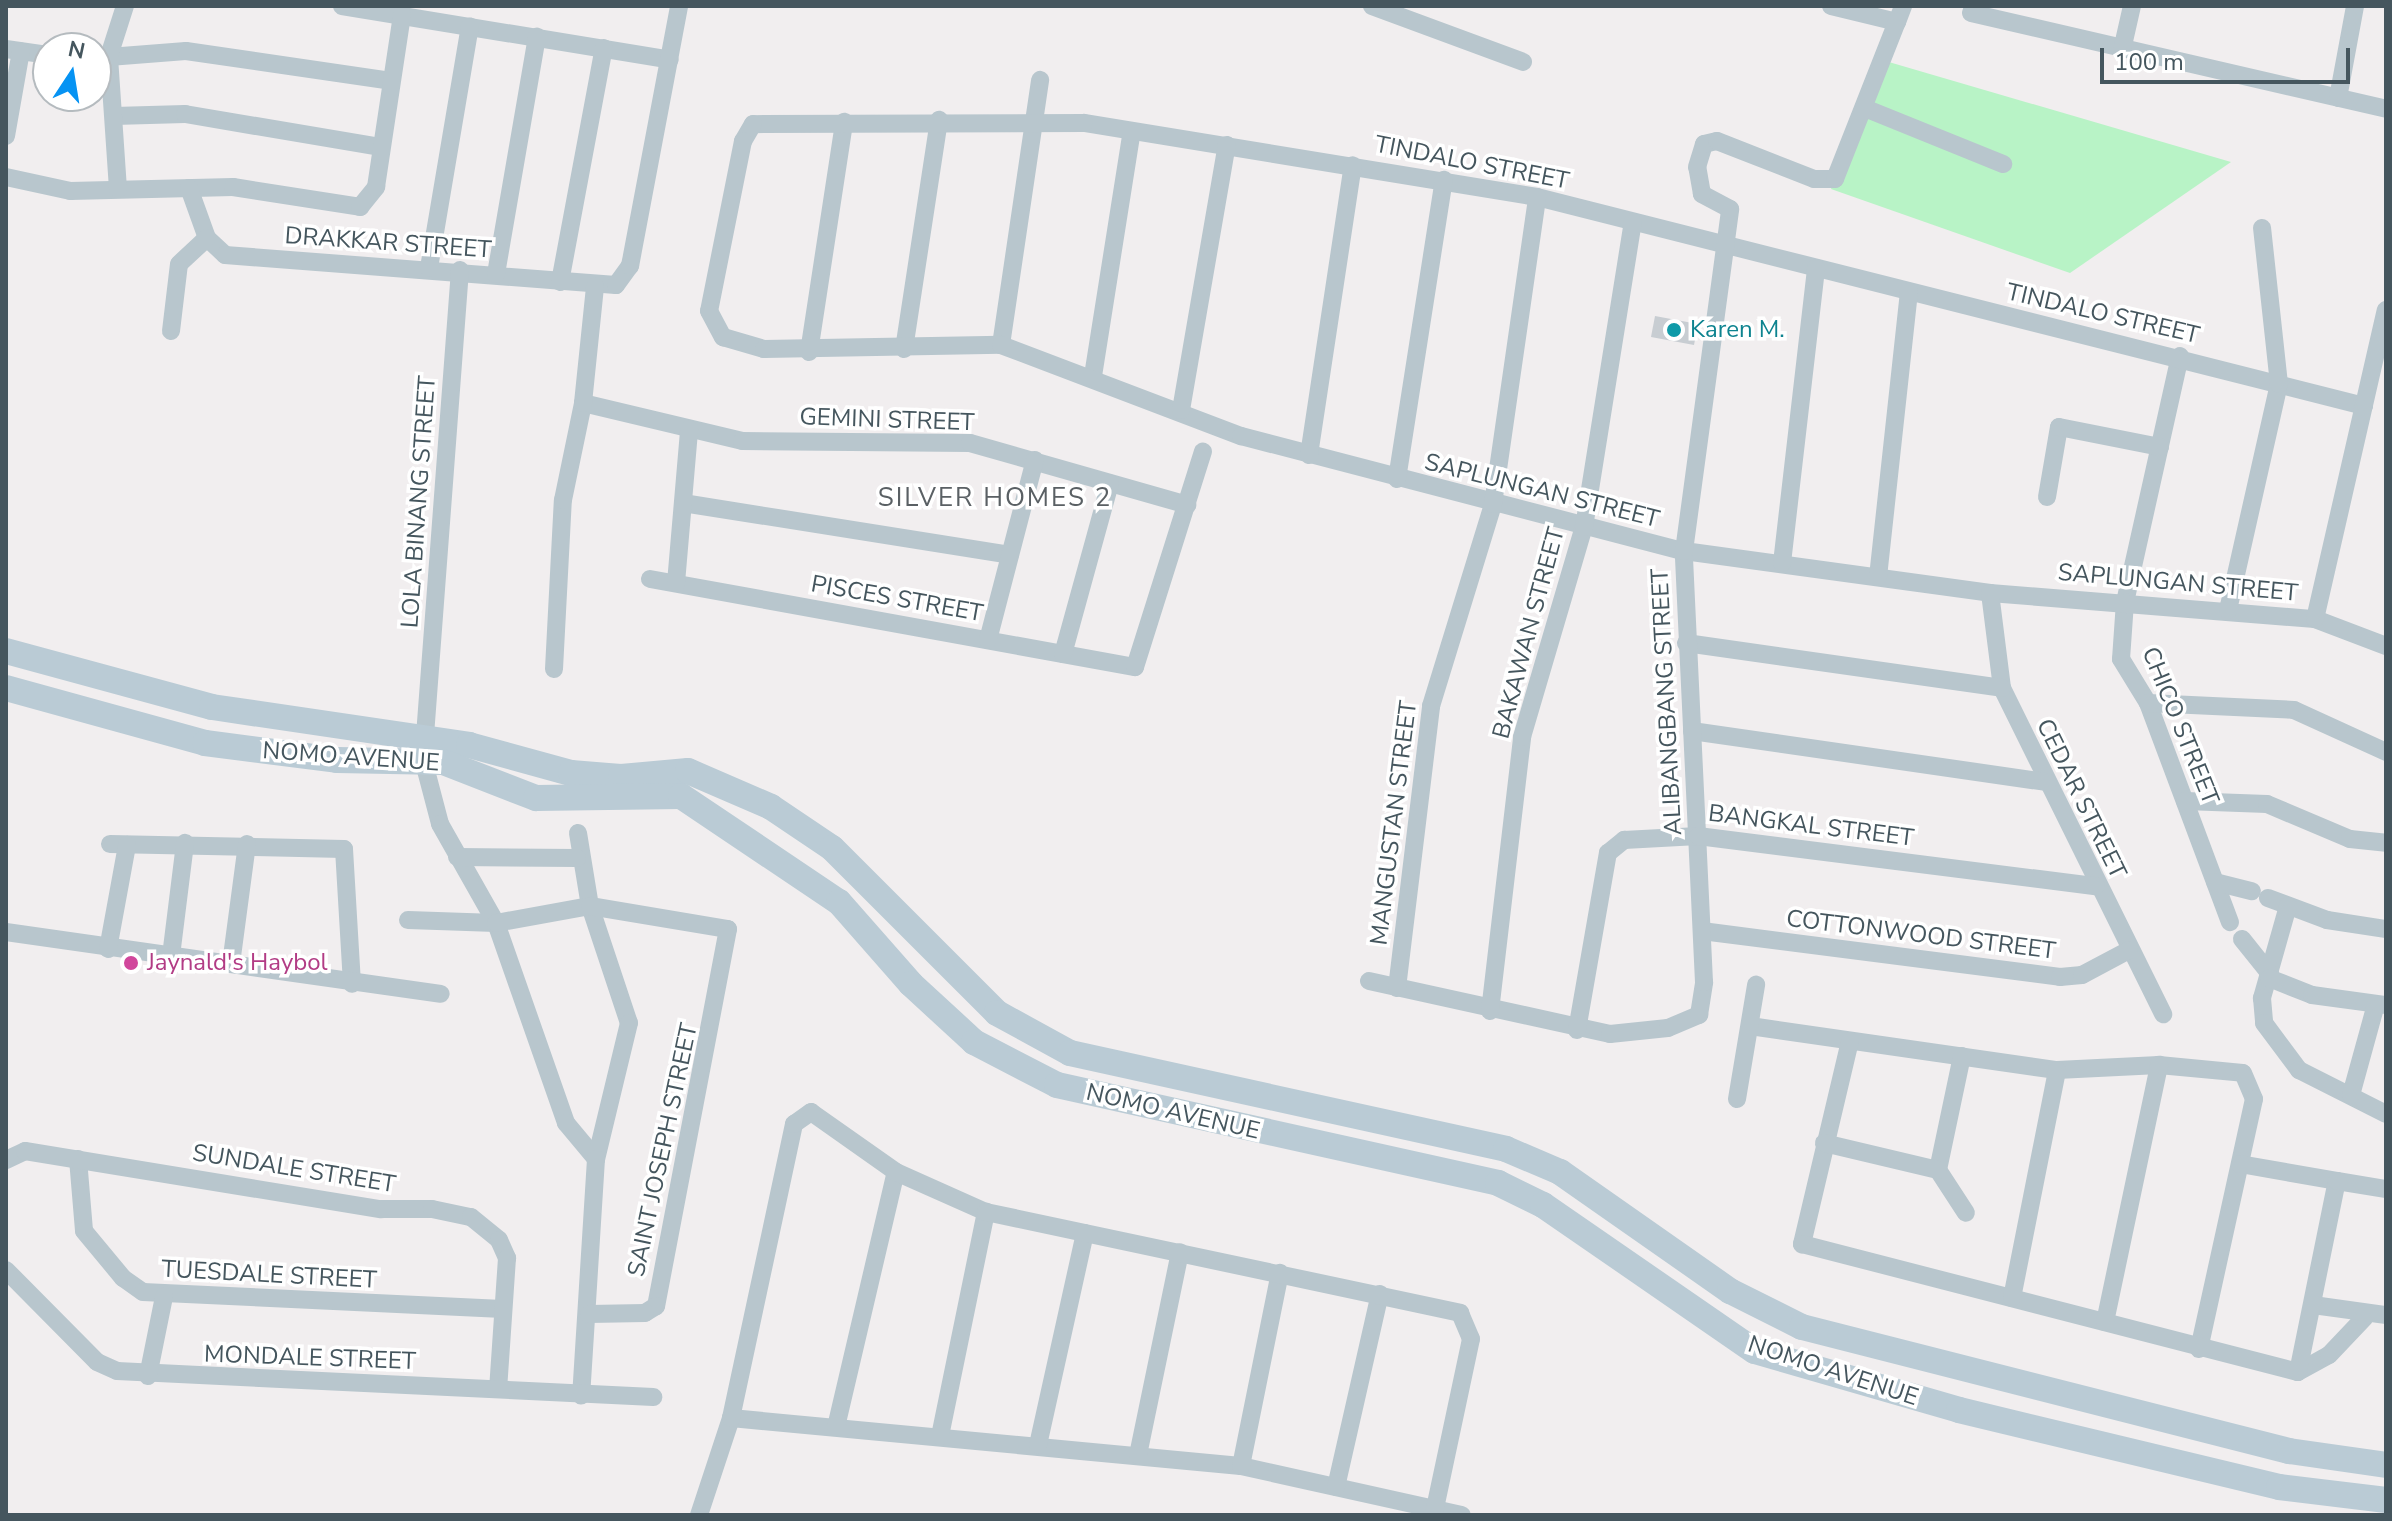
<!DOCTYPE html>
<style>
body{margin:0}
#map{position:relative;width:2392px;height:1521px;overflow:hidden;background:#f1eeef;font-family:"Nunito Sans",sans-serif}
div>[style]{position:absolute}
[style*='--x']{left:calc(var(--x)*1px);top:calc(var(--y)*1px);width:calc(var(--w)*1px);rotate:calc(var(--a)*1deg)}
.green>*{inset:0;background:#b8f3c6}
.building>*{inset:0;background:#c8cdd2}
.street>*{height:18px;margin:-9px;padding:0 9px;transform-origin:9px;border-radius:9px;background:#b8c6cd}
.secondary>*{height:26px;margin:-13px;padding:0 13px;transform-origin:13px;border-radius:13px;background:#bacbd5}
.dots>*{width:22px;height:22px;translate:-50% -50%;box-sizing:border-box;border:4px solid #fff;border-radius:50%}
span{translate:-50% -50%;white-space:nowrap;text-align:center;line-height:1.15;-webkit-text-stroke:7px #fff;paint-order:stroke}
.street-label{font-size:24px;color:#45565e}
.culture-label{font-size:24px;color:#0d838f}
.left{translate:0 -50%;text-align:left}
.hotel-label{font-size:24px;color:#b23c85}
.neighbourhood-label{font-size:26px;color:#5a6064;letter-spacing:2px}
.frame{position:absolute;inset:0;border:8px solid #45565e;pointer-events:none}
.north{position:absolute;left:32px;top:32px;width:80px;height:80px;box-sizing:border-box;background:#fff;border:2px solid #b5bbbf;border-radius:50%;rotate:12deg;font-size:22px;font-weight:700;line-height:32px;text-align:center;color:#45565e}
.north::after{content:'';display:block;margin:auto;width:28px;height:36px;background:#0693f3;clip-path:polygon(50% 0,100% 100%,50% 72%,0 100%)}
.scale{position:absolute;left:2100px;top:48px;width:250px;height:36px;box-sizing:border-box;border:4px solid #45565e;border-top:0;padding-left:10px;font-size:24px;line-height:28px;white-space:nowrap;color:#45565e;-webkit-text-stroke:6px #fff;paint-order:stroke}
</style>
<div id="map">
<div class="green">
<i style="clip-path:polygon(1882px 60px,2231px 162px,2070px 273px,1831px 189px)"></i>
</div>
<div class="building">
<i style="clip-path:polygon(1655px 316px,1698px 324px,1694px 345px,1651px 337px)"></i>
</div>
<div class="street">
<i style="--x:342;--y:6;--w:332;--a:9.3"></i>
<i style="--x:1372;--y:6;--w:161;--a:20.3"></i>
<i style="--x:1831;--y:6;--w:68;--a:13.6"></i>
<i style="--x:1897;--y:22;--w:17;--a:-69"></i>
<i style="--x:1971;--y:13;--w:426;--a:13"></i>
<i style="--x:6;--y:49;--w:42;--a:8.1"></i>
<i style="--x:2122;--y:50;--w:45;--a:-77.2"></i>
<i style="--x:96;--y:58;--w:90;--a:-4.4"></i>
<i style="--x:186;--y:51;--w:207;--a:8.3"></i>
<i style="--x:2338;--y:98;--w:94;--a:-79.5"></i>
<i style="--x:1867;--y:109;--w:147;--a:22"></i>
<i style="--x:114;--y:116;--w:71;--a:-1.6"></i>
<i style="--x:185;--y:114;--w:199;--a:9.6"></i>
<i style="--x:6;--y:136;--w:86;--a:-80"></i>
<i style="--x:6;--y:177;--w:66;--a:12.3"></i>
<i style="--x:70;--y:191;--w:163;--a:-1.4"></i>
<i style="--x:233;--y:187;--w:129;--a:8.9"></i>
<i style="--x:360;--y:207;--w:26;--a:-51"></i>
<i style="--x:376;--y:187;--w:174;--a:-81.4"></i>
<i style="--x:189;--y:188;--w:53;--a:70.2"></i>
<i style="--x:207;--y:238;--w:25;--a:43"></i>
<i style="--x:225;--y:255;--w:392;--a:4.4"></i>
<i style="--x:616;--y:285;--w:24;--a:-54"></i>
<i style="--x:630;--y:266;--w:265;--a:-79.3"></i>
<i style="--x:118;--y:189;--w:133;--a:-93.9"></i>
<i style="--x:109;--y:56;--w:52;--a:-72.3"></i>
<i style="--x:429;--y:268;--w:245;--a:-80.4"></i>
<i style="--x:460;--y:270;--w:490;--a:94.3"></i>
<i style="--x:423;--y:759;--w:67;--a:75.3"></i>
<i style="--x:440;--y:824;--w:114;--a:60.5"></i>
<i style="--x:496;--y:923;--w:212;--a:70.7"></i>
<i style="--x:566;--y:1123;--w:47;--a:50.2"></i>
<i style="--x:496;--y:274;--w:241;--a:-80.2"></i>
<i style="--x:560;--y:282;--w:238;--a:-79.4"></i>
<i style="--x:171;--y:331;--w:67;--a:-83.2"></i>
<i style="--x:179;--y:264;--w:38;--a:-43"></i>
<i style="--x:1001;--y:345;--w:268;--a:-81.6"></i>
<i style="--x:904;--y:349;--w:232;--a:-81.3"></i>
<i style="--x:809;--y:352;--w:233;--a:-81.3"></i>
<i style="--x:2180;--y:356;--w:252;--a:102.6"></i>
<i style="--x:2125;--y:602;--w:57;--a:94"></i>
<i style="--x:2121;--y:659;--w:52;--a:58.5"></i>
<i style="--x:2148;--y:703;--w:234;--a:69.5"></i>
<i style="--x:1093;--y:376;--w:248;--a:-81"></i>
<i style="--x:583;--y:403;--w:163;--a:13.4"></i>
<i style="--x:742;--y:441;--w:228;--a:0.5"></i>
<i style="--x:970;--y:443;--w:226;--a:15.9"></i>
<i style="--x:2364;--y:406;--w:853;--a:-165.82"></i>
<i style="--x:1537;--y:197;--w:459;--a:-170.7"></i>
<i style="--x:1084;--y:123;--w:331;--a:179.8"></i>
<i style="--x:753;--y:124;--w:20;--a:120"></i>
<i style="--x:743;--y:141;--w:173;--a:101.3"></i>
<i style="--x:709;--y:311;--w:30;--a:62"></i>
<i style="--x:723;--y:337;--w:43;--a:16.3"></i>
<i style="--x:764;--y:349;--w:237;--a:-1"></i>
<i style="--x:1001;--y:345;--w:257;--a:20.8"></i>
<i style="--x:1241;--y:436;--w:458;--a:14.6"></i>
<i style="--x:1684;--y:551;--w:309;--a:7.8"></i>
<i style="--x:1990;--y:593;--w:326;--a:4.6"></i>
<i style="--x:2315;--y:619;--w:76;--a:20.8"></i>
<i style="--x:1181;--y:410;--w:269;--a:-80.2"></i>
<i style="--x:1309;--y:455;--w:293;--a:-81.4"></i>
<i style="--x:1397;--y:479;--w:303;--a:-81.1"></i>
<i style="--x:2047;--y:497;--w:71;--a:-80.3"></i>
<i style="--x:2059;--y:427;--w:103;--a:11.2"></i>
<i style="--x:683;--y:503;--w:331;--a:9"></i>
<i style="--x:1782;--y:563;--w:297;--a:-83.4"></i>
<i style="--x:1878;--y:577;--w:287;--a:-83.8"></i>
<i style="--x:650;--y:579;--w:493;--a:10.3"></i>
<i style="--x:1135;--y:667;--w:226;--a:-72.5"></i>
<i style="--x:676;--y:583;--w:154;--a:-85.1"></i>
<i style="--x:1990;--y:593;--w:96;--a:82.8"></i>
<i style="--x:2002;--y:688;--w:364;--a:63.7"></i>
<i style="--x:2228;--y:610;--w:232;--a:-77.3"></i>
<i style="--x:2279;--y:384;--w:157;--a:-96.2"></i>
<i style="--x:2315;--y:619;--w:317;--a:-77.1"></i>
<i style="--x:988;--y:640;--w:186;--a:-75.4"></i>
<i style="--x:1686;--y:643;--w:319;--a:8.1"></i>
<i style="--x:1063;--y:654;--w:177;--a:-74.6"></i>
<i style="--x:554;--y:669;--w:169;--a:-87"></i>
<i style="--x:563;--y:500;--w:99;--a:-78.3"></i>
<i style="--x:583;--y:403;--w:117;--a:-84.1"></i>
<i style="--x:2148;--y:703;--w:146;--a:2.7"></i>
<i style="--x:2294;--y:710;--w:101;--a:24.5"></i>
<i style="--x:1692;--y:731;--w:359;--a:8.2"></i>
<i style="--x:2185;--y:801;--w:82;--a:2.1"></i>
<i style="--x:2267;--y:804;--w:90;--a:22.9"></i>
<i style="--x:2350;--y:839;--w:36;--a:6"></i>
<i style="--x:578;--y:833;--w:74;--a:80.7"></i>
<i style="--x:590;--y:906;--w:123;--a:71.6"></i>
<i style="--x:629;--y:1023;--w:140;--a:103.6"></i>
<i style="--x:596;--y:1159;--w:237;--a:93.6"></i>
<i style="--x:110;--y:844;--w:234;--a:1.2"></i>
<i style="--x:344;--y:849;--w:135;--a:86.6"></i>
<i style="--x:457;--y:857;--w:120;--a:0.5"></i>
<i style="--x:2215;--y:882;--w:38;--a:14"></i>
<i style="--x:2268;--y:898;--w:63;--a:20.4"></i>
<i style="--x:2327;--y:920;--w:60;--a:8.7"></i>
<i style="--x:2288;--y:906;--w:96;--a:105.8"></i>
<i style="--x:2262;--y:998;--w:25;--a:85"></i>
<i style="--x:2264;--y:1023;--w:59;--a:53.3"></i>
<i style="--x:2299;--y:1070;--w:97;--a:26.8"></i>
<i style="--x:408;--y:920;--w:88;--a:2"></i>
<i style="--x:496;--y:923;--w:96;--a:-10.3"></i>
<i style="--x:590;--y:906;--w:140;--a:9.5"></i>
<i style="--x:728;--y:929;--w:384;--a:100.8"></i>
<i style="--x:656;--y:1306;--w:13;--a:148"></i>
<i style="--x:645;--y:1313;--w:56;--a:179"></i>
<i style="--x:1702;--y:931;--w:361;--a:7.3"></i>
<i style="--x:2060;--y:977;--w:22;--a:-5"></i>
<i style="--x:2082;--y:975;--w:53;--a:-28"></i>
<i style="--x:6;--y:932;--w:439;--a:8.1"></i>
<i style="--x:2242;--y:939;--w:45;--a:51.3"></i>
<i style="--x:108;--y:949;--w:106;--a:-79.6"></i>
<i style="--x:171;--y:956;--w:114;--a:-82.9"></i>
<i style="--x:231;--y:964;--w:121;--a:-82.4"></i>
<i style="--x:2269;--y:978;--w:46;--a:21.6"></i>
<i style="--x:2312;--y:995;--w:75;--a:7.7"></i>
<i style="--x:1369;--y:981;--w:247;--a:12.4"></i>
<i style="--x:1610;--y:1034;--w:58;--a:-5.9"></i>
<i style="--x:1668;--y:1028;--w:34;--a:-23"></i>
<i style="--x:1699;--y:1015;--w:33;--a:-81"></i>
<i style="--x:1704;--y:982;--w:431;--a:-92.7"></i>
<i style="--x:1684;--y:551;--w:345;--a:-82.3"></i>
<i style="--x:1730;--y:209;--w:32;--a:-152"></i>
<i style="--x:1702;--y:194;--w:27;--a:-100"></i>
<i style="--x:1697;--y:167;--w:24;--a:-73"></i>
<i style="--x:1704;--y:144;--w:13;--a:-13"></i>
<i style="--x:1717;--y:141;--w:104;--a:21.4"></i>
<i style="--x:1814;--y:179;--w:21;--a:0"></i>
<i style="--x:1835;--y:179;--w:169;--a:-68.5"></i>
<i style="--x:1397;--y:988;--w:284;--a:-83.1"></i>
<i style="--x:1431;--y:706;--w:211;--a:-72.9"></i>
<i style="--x:1493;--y:504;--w:310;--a:-81.8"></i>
<i style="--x:1490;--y:1011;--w:276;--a:-83.3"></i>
<i style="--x:1522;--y:737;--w:219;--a:-73.6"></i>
<i style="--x:1584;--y:527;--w:309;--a:-80.9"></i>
<i style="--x:1750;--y:1026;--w:310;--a:8.2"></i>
<i style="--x:2057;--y:1070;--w:102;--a:-2.8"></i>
<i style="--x:2159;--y:1065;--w:84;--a:5.4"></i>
<i style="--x:2243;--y:1073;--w:28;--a:67"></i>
<i style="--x:2254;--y:1099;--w:256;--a:102.4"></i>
<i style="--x:1577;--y:1030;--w:180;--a:-80.1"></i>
<i style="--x:1608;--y:853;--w:21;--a:-39"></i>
<i style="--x:1624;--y:840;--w:74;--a:-3.1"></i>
<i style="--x:1698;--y:836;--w:401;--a:7.2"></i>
<i style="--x:1850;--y:1041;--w:209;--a:103.3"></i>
<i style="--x:1802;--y:1244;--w:512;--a:14.47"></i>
<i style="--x:2298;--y:1372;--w:35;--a:-29"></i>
<i style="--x:2329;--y:1355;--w:52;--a:-46.5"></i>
<i style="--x:1962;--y:1056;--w:116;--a:101.9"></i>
<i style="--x:1938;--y:1170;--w:51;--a:56.9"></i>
<i style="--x:2351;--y:1095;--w:94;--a:-74.6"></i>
<i style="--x:1737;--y:1099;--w:116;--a:-80.5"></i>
<i style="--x:1824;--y:1143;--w:117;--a:13.3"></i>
<i style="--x:78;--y:1159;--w:72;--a:85.2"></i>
<i style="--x:84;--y:1231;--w:61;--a:50.3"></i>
<i style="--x:123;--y:1278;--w:24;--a:35"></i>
<i style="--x:143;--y:1292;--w:360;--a:2.7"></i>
<i style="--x:6;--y:1160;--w:21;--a:-25"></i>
<i style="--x:25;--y:1151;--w:361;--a:9.3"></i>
<i style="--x:381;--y:1209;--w:51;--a:0"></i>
<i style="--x:432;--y:1209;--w:40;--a:12"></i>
<i style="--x:471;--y:1217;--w:36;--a:39"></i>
<i style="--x:499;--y:1240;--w:20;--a:66"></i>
<i style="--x:507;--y:1258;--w:131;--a:93.9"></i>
<i style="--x:2240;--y:1164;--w:98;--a:9.9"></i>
<i style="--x:6;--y:1270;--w:129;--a:45.3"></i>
<i style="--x:97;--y:1362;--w:22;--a:24"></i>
<i style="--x:117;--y:1371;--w:537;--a:2.78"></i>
<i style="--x:2012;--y:1298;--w:232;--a:-78.8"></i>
<i style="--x:2313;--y:1305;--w:74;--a:7.8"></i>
<i style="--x:2105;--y:1322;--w:263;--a:-78.1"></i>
<i style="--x:2298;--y:1372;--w:195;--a:-78.5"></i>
<i style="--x:2337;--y:1181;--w:50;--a:9.3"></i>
<i style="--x:148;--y:1376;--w:81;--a:-78.6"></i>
<i style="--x:731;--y:1418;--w:512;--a:5.38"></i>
<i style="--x:1241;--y:1466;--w:226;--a:12.5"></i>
<i style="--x:836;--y:1427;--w:262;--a:-76.8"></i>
<i style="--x:940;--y:1436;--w:229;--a:-78.4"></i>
<i style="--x:1038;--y:1445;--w:217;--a:-77.5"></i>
<i style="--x:1138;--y:1455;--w:207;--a:-78.3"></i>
<i style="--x:1241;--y:1466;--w:197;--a:-78.6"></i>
<i style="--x:1336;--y:1487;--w:198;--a:-77.2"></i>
<i style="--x:699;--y:1515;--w:102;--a:-71.7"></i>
<i style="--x:731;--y:1418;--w:301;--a:-77.9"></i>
<i style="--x:794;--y:1124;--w:21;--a:-35"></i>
<i style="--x:811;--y:1112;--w:104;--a:35.2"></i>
<i style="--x:896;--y:1172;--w:98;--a:24"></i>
<i style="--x:986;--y:1212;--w:485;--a:12"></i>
<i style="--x:1460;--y:1313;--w:28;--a:67"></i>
<i style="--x:1471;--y:1339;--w:174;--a:102"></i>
</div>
<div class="secondary">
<i style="--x:6;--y:651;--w:213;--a:15.2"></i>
<i style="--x:212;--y:707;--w:260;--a:8.4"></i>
<i style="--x:469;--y:745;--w:106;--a:15.4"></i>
<i style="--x:571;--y:773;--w:50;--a:4.6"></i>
<i style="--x:621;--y:777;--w:67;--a:-5.1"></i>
<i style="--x:688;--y:771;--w:90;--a:23.4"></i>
<i style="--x:771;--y:807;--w:73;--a:33.9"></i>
<i style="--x:832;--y:848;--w:233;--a:45"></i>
<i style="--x:997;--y:1013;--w:83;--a:28.7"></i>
<i style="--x:1070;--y:1053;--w:446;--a:12.4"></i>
<i style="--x:1506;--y:1149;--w:59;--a:23.1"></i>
<i style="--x:1560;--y:1172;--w:208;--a:35"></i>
<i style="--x:1730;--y:1291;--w:80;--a:26.6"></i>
<i style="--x:1802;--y:1327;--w:503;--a:14.29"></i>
<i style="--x:2289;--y:1451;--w:98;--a:8.2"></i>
<i style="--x:6;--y:688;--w:206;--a:15.4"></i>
<i style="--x:205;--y:743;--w:133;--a:7.3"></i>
<i style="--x:337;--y:760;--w:106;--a:1.1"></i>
<i style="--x:443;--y:762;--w:100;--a:21.2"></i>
<i style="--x:536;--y:798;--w:145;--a:-0.8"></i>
<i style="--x:681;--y:796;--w:190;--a:33.9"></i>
<i style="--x:839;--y:902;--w:109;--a:48.7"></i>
<i style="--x:911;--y:984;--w:86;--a:42.6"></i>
<i style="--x:974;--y:1042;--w:93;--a:27.4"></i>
<i style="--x:1057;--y:1085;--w:452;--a:12.5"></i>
<i style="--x:1498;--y:1183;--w:50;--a:26.1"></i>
<i style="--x:1543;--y:1205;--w:257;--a:34.6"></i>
<i style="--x:1755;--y:1351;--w:212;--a:16.1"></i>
<i style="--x:1959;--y:1410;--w:329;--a:13.5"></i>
<i style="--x:2279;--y:1487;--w:108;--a:6.9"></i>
</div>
<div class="dots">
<i style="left:1674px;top:330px;background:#0f9aa8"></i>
<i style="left:131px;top:963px;background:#d1479c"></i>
</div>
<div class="street-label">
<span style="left:1472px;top:163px;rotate:11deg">TINDALO STREET</span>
<span style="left:388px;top:243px;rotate:4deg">DRAKKAR STREET</span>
<span style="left:2103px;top:314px;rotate:13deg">TINDALO STREET</span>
<span style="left:887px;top:420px;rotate:2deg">GEMINI STREET</span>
<span style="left:1542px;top:491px;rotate:14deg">SAPLUNGAN STREET</span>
<span style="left:419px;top:502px;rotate:-86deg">LOLA BINANG STREET</span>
<span style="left:2178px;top:583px;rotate:5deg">SAPLUNGAN STREET</span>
<span style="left:897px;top:599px;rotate:10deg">PISCES STREET</span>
<span style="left:1529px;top:633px;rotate:-75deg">BAKAWAN STREET</span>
<span style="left:1667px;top:702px;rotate:-93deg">ALIBANGBANG STREET</span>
<span style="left:2180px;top:726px;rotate:68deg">CHICO STREET</span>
<span style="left:351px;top:757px;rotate:4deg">NOMO AVENUE</span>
<span style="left:2081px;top:799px;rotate:64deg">CEDAR STREET</span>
<span style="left:1394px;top:823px;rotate:-83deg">MANGUSTAN STREET</span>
<span style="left:1811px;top:826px;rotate:7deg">BANGKAL STREET</span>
<span style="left:1921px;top:935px;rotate:7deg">COTTONWOOD STREET</span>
<span style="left:1173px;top:1112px;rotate:13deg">NOMO AVENUE</span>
<span style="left:663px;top:1150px;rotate:-78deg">SAINT JOSEPH STREET</span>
<span style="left:294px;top:1169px;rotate:9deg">SUNDALE STREET</span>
<span style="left:269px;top:1275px;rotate:3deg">TUESDALE STREET</span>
<span style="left:310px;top:1358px;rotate:2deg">MONDALE STREET</span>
<span style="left:1833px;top:1371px;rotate:18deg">NOMO AVENUE</span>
</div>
<div class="culture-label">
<span class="left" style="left:1690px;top:330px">Karen M.</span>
</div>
<div class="hotel-label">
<span class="left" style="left:147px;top:963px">Jaynald's Haybol</span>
</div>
<div class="neighbourhood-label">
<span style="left:995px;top:498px">SILVER HOMES 2</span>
</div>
<div class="frame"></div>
<div class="north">N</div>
<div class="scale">100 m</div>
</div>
